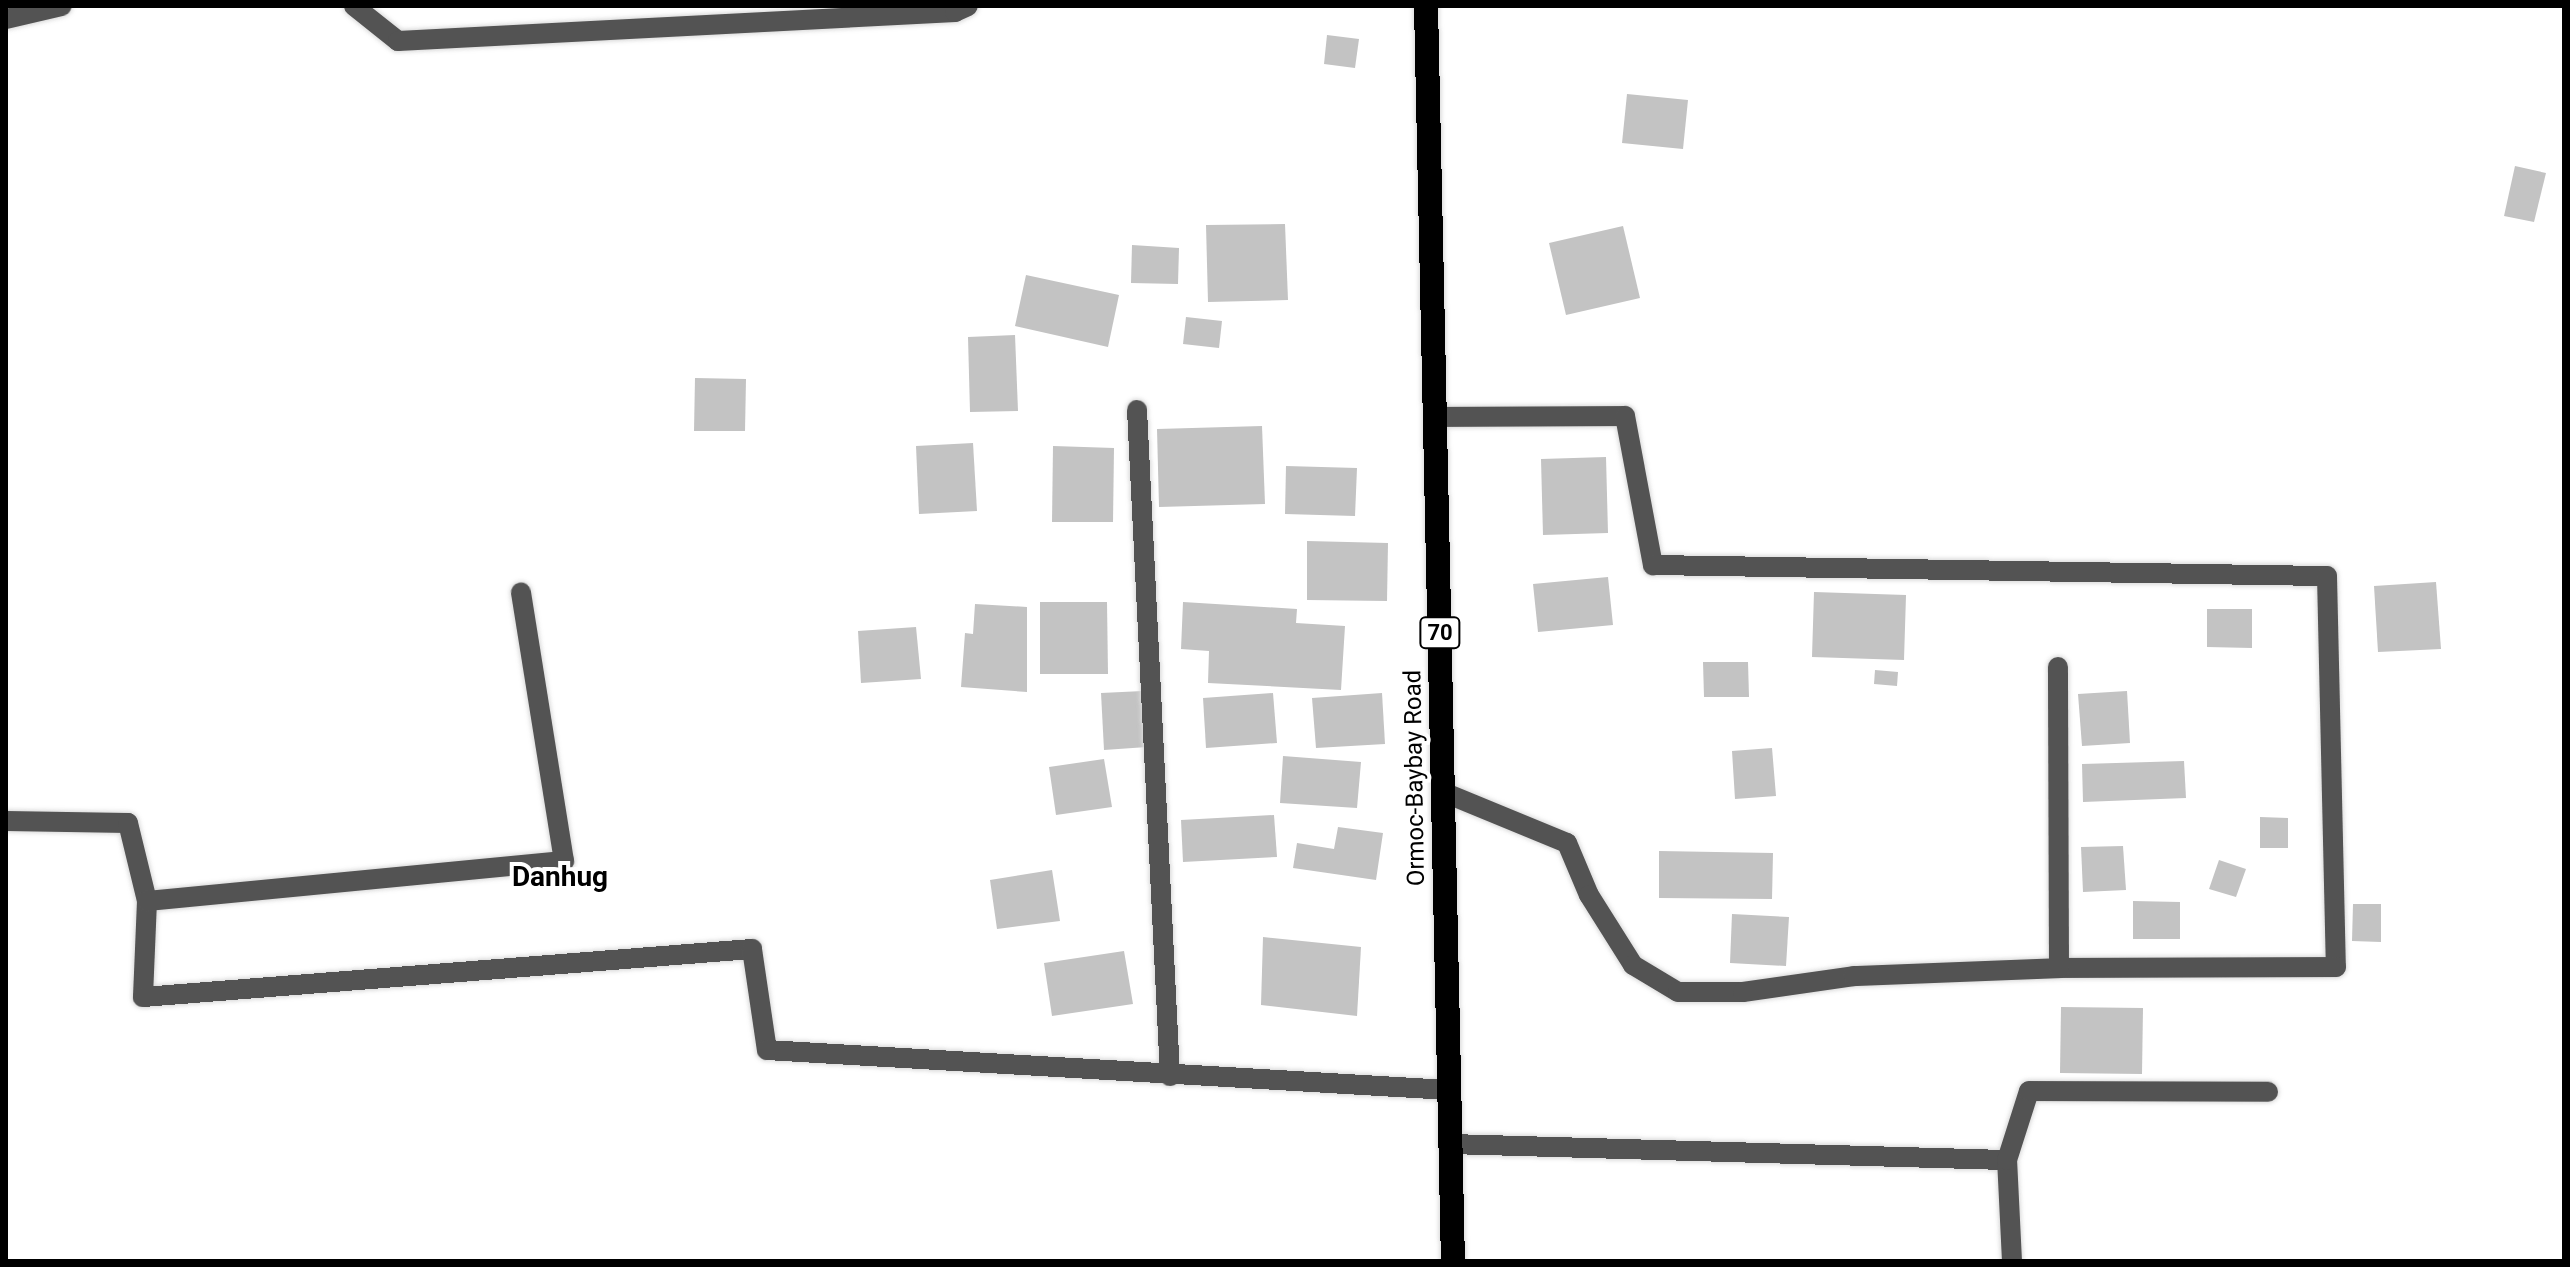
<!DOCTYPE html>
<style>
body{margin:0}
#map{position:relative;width:2570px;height:1267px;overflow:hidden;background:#fff;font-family:Roboto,sans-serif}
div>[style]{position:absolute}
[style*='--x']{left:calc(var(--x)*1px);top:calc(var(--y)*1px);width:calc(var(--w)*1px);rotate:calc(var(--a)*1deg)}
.building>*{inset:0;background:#c3c3c3}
.roads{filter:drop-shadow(0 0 2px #dbdbdb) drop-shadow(0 0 2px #dbdbdb)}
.minor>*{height:20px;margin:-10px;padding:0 10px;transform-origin:10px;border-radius:10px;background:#535353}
.highway>*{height:24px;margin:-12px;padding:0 12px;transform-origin:12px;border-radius:12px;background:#000}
span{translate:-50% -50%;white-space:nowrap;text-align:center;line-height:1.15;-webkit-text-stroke:8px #fff;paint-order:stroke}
.shield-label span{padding:2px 6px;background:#fff;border:2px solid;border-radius:6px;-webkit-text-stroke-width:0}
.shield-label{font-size:22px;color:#000;font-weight:700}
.street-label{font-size:24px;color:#000}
.quarter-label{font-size:28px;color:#000;font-weight:700}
.frame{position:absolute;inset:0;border:8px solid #000;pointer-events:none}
</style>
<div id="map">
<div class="building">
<i style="clip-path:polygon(1327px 35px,1359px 39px,1355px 68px,1324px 64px)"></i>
<i style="clip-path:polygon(1627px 94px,1688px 100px,1683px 149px,1622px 143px)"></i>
<i style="clip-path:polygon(2515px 166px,2546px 173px,2534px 222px,2504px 216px)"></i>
<i style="clip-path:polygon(1285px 224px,1288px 300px,1208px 302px,1206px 225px)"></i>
<i style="clip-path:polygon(1623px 226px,1640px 298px,1566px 315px,1549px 243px)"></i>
<i style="clip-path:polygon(1132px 245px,1179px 248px,1178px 284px,1131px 283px)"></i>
<i style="clip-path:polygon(1026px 275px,1119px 295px,1108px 347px,1015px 326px)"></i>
<i style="clip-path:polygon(1186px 317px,1222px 321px,1219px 348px,1183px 344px)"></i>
<i style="clip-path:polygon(1015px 335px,1018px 411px,970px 412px,968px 337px)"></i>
<i style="clip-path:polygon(695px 378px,746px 379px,745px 431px,694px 431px)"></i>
<i style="clip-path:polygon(1262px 426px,1265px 504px,1159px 507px,1157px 429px)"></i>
<i style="clip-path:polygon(973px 443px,977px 511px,919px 514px,916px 446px)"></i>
<i style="clip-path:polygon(1053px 446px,1114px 448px,1113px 522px,1052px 522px)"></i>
<i style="clip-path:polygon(1606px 457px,1608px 533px,1543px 535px,1541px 459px)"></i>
<i style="clip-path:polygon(1286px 466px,1357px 468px,1355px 516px,1285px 514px)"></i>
<i style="clip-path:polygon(1307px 541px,1388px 543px,1387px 601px,1307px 600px)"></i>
<i style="clip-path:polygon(1608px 577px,1613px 625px,1538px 632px,1533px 584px)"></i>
<i style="clip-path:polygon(2436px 582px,2441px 649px,2378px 652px,2374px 586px)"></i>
<i style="clip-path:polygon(1814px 592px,1906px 595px,1904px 660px,1812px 657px)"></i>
<i style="clip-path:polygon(1040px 602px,1107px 602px,1108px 674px,1040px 674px)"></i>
<i style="clip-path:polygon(1183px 602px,1297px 609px,1296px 623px,1345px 626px,1341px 690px,1208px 683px,1209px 651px,1181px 649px)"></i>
<i style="clip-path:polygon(975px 604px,1027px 607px,1027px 692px,961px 687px,965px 633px,973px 634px)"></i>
<i style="clip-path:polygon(2207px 609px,2252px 609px,2252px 648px,2207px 647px)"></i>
<i style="clip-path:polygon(916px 627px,921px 679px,861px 683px,858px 631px)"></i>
<i style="clip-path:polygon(1703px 662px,1748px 662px,1749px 697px,1704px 697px)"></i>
<i style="clip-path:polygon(1875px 670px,1898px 672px,1897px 686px,1874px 684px)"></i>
<i style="clip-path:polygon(1143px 691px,1147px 747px,1104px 750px,1101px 693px)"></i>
<i style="clip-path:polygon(2127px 691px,2130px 743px,2082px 746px,2078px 694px)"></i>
<i style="clip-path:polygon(1273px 693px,1277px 743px,1206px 748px,1203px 698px)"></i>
<i style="clip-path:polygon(1382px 693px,1385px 744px,1316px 748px,1312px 698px)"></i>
<i style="clip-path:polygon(1772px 748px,1776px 796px,1735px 799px,1732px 751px)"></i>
<i style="clip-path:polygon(1283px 756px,1361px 762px,1357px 808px,1280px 803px)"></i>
<i style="clip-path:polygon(1104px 759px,1112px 807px,1056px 815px,1049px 767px)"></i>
<i style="clip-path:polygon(2184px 761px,2186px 798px,2083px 802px,2082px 764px)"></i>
<i style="clip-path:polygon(1274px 815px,1277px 857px,1183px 862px,1181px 820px)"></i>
<i style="clip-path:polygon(2260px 817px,2288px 818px,2288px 848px,2260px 848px)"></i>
<i style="clip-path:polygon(1338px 827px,1383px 833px,1376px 880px,1293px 868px,1297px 843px,1334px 849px)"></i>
<i style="clip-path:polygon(2123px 846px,2126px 890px,2083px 892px,2081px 847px)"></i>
<i style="clip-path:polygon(1659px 851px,1773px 853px,1772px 899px,1659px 898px)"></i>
<i style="clip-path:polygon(2219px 860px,2246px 869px,2236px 897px,2209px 889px)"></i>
<i style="clip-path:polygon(1052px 870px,1060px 921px,997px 929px,990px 880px)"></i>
<i style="clip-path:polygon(2133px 901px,2180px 902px,2180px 939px,2133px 939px)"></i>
<i style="clip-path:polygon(2353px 904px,2381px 904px,2381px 942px,2352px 941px)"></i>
<i style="clip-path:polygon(1732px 914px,1789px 917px,1786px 966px,1730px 963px)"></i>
<i style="clip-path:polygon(1263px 937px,1361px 947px,1357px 1016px,1261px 1005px)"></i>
<i style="clip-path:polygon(1124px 951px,1133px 1004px,1052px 1016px,1044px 963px)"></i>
<i style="clip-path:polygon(2061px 1007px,2143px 1008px,2142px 1074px,2060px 1073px)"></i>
</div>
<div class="roads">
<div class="minor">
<i style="--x:354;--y:6;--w:56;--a:38.5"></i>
<i style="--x:398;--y:41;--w:558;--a:-2.98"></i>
<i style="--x:955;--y:12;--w:14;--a:-25"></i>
<i style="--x:6;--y:19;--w:57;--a:-13.1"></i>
<i style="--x:1137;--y:410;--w:667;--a:87.16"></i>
<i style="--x:1435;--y:417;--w:190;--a:-0.3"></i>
<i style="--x:1625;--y:416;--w:152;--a:79.4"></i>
<i style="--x:1653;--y:565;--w:674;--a:0.94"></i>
<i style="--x:2327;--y:576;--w:391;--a:88.7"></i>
<i style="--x:2336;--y:967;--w:277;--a:179.8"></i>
<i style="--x:1443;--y:792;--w:134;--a:22.4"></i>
<i style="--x:1567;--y:843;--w:56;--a:67.1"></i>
<i style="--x:1589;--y:895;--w:83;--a:57.8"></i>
<i style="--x:1633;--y:965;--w:52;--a:31"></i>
<i style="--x:1678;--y:992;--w:65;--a:0"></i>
<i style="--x:1743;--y:992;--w:112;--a:-8.2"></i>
<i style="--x:1854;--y:976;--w:205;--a:-2.2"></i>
<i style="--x:2059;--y:968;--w:301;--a:-90.2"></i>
<i style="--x:6;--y:821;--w:122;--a:0.9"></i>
<i style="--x:128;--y:823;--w:80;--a:76.3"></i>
<i style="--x:147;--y:901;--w:96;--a:92.4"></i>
<i style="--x:143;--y:997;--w:611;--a:-4.51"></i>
<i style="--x:752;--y:949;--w:102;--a:81.6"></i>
<i style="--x:767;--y:1050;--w:683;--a:3.36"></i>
<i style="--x:147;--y:901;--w:419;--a:-5.5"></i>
<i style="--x:564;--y:861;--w:272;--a:-99.1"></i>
<i style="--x:1450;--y:1144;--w:557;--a:1.65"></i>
<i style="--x:2012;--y:1261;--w:101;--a:-92.8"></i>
<i style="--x:2007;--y:1160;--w:72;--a:-72.3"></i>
<i style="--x:2029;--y:1091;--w:239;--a:0.2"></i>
</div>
<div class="highway">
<i style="--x:1426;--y:6;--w:1255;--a:88.77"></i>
</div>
</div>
<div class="shield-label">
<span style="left:1440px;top:633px">70</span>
</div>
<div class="street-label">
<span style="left:1415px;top:778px;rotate:-91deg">Ormoc-Baybay Road</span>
</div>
<div class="quarter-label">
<span style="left:560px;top:877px">Danhug</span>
</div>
<div class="frame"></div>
</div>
